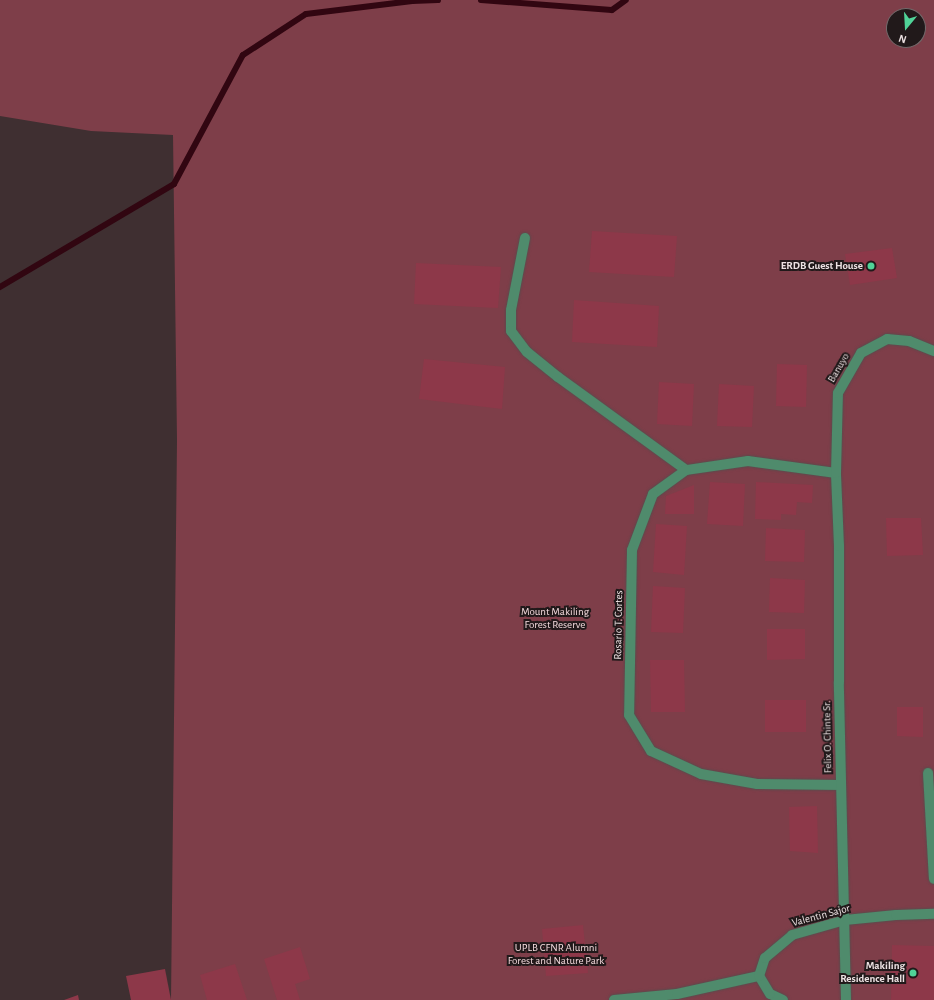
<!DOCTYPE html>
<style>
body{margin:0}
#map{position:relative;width:934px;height:1000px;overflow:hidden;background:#3f2f31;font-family:"Alegreya Sans",sans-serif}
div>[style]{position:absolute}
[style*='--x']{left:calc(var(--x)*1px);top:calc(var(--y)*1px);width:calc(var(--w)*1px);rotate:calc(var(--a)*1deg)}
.green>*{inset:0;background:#7e3e49}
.stream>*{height:6px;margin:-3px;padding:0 3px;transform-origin:3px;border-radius:3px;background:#310611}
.building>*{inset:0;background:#8d3849}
.roads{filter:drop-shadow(0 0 1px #5b4b4d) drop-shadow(0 0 1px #5b4b4d)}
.minor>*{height:10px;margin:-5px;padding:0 5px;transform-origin:5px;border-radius:5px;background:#4f8b6c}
.dots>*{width:11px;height:11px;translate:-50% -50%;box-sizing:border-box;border:2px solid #21191a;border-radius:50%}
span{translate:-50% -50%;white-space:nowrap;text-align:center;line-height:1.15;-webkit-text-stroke:4px #21191a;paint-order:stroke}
.poi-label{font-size:11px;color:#ece1e2;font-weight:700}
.right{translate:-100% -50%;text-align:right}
.street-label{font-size:11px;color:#ece1e2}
.park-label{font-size:11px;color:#f6dcdf}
.north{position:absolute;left:886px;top:8px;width:40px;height:40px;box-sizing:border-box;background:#21191a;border:1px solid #72696a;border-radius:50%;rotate:198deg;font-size:11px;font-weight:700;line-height:16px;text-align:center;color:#ece1e2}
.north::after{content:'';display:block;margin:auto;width:14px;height:18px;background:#50d398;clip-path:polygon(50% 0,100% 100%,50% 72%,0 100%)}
</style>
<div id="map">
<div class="green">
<i style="clip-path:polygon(evenodd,0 0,934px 0,934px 1000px,171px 1000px,177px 440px,173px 135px,91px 131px,0 116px,0 0,894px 16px,918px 16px,918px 40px,894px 40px,894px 16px)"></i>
</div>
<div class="stream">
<i style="--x:481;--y:0;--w:131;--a:4.4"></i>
<i style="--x:612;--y:10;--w:17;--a:-36"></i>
<i style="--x:0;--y:287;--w:202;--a:-30.6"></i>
<i style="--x:174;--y:184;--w:146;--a:-61.9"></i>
<i style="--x:243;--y:55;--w:75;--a:-33.1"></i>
<i style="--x:306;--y:14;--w:107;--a:-7"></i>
<i style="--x:412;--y:1;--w:26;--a:-2"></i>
</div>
<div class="building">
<i style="clip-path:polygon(592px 231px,677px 236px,674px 277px,589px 272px)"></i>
<i style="clip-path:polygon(892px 248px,897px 278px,850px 285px,845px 254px)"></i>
<i style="clip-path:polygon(416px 263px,501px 267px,498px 308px,414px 304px)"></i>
<i style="clip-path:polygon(574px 300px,659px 306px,657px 347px,572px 342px)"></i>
<i style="clip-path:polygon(424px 359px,505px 367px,502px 409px,419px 399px)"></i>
<i style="clip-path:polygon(777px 364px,807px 365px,806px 407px,776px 406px)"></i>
<i style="clip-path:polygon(659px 382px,694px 384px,692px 426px,657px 424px)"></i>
<i style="clip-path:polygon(719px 384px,754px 386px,752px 427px,717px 426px)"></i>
<i style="clip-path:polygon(710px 482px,745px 484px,743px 526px,707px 524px)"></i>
<i style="clip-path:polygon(756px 482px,813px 485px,812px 503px,797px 502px,796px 515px,781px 514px,781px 520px,755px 519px)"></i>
<i style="clip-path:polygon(694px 485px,694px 514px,665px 514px,666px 496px)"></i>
<i style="clip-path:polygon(886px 518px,921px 518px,923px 555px,887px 556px)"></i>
<i style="clip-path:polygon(656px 524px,687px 526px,684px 575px,653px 572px)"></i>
<i style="clip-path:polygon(766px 528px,805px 530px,804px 562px,765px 561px)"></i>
<i style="clip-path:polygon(770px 578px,805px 580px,804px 613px,769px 612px)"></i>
<i style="clip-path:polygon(653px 586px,685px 588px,683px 633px,651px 632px)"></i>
<i style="clip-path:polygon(767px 629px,805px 629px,805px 659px,767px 660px)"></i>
<i style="clip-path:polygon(650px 660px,684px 660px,685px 712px,651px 712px)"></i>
<i style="clip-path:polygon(765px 700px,806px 700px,806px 732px,765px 732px)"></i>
<i style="clip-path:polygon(897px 707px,923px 707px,923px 737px,897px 736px)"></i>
<i style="clip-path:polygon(817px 806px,818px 853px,790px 851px,789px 807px)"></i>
<i style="clip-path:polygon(583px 925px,588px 973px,546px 976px,542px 929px)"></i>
<i style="clip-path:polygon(892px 945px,934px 946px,934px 1000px,891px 1000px)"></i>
<i style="clip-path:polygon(300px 947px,310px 979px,295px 984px,300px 1000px,277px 1000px,264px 959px)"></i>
<i style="clip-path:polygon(235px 964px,247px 1000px,207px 1000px,200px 975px)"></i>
<i style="clip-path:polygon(165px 969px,171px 1000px,131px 1000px,126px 976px)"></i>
<i style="clip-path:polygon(78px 995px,79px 1000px,64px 1000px)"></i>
</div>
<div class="roads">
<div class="minor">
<i style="--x:525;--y:238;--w:73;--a:101"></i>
<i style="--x:511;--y:310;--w:21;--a:90"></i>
<i style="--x:511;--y:331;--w:26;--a:53"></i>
<i style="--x:527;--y:352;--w:40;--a:39"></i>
<i style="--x:558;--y:377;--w:158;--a:36"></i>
<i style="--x:836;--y:473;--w:89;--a:-172.2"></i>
<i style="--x:748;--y:461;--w:63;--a:171.7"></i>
<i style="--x:686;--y:470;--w:41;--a:144"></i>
<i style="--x:653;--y:494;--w:60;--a:110.6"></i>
<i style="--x:632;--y:550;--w:165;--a:91"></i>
<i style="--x:629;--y:715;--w:42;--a:58.6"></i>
<i style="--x:651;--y:751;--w:55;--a:24.7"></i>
<i style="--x:701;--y:774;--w:57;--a:10.1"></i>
<i style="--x:757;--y:784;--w:84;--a:0.7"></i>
<i style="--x:928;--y:773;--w:106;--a:86.8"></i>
<i style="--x:614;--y:1000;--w:63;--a:-5.4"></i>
<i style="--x:677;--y:994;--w:84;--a:-12.4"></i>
<i style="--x:783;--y:1000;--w:14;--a:-155"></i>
<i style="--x:770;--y:994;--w:21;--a:-121"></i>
<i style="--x:759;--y:976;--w:19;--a:-72"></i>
<i style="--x:765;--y:958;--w:35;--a:-40"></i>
<i style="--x:792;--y:935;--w:55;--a:-15.8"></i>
<i style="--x:845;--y:920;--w:51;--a:-5.6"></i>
<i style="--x:896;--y:915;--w:38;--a:-2"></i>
<i style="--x:846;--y:1000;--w:318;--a:-91.3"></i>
<i style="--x:839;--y:682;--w:136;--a:-90"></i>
<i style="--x:839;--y:546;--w:73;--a:-92.4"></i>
<i style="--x:836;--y:473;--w:80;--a:-88.6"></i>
<i style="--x:838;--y:393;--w:46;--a:-60.1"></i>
<i style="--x:861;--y:353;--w:30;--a:-28"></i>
<i style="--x:887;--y:339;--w:22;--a:5"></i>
<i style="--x:909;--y:341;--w:27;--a:22"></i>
</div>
</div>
<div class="dots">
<i style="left:871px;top:266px;background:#50d398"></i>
<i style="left:913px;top:973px;background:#50d398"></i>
</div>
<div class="poi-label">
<span class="right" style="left:863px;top:266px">ERDB Guest House</span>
<span class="right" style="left:905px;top:973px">Makiling<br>Residence Hall</span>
</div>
<div class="street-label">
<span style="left:839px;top:368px;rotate:-60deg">Banuyo</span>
<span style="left:619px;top:625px;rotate:-89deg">Rosario T. Cortes</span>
<span style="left:828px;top:737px;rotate:-91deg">Felix O. Chinte Sr.</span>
<span style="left:821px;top:916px;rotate:-15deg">Valentin Sajor</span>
</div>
<div class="park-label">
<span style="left:555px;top:619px">Mount Makiling<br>Forest Reserve</span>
<span style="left:556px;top:955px">UPLB CFNR Alumni<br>Forest and Nature Park</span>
</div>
<div class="north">N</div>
</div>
